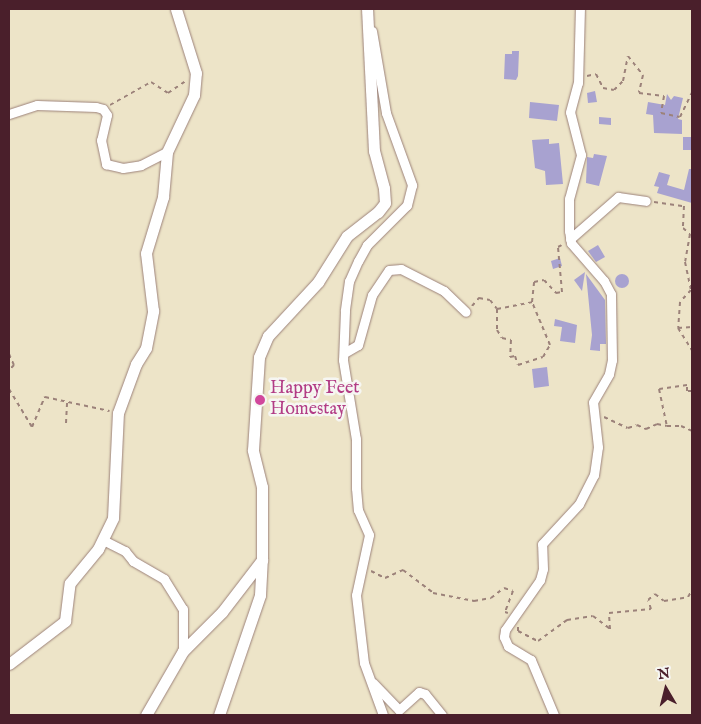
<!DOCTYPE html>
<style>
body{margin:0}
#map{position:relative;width:701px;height:724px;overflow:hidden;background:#ede4c8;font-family:"IM FELL English",serif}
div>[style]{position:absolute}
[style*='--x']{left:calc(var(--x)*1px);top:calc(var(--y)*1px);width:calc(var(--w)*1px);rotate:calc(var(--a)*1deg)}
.building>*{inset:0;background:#a8a2d0}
.round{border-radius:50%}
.path>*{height:2px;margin-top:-1px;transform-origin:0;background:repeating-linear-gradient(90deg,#9c827a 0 4px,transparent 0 8px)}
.roads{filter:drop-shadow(0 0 1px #9c827a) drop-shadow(0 0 1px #9c827a)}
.minor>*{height:9px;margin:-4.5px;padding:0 4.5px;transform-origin:4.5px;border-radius:4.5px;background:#fff}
.tertiary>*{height:11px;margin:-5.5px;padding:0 5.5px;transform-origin:5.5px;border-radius:5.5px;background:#fff}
.dots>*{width:14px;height:14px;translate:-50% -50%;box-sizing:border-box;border:2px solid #f6f6f2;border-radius:50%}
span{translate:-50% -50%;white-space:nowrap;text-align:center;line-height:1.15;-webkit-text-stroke:5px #f6f6f2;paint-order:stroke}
.hotel-label{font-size:18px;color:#b23c85}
.left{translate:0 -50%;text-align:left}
.frame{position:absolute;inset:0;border:10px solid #4a1f2b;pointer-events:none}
.north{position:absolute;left:641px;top:664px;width:50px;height:50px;-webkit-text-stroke:4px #f6f6f2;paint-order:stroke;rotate:352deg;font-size:14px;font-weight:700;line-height:20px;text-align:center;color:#4a1f2b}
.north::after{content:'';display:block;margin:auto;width:18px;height:22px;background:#4a1f2b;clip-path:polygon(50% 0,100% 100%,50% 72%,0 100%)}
</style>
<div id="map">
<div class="building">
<i style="clip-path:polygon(512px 51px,519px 51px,518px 76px,516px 80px,504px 79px,505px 54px,512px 54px)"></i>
<i style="clip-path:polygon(595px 91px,597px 102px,588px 103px,587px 93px)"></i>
<i style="clip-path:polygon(667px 94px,671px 100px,674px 96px,683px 98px,678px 119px,682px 120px,682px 134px,654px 133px,653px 115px,646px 114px,648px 102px,665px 105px)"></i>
<i style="clip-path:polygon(530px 102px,559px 105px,557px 121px,529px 118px)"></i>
<i style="clip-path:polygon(599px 117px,611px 118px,611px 125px,599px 124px)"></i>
<i style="clip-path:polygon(683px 137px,692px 137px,692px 150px,683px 150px)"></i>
<i style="clip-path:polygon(549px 139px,549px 144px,559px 143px,563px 184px,546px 185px,545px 171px,535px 168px,532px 140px)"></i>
<i style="clip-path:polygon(594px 154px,607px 156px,599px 186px,586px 183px,587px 157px,593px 158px)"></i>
<i style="clip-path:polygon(689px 169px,692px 169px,692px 203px,657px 193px,659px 187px,654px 186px,659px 172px,670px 175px,667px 185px,684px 190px)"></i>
<i style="clip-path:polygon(598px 245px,605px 257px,596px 262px,588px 251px)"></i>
<i style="clip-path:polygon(560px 258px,562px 266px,553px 269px,551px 261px)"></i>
<i style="clip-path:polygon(585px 272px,582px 291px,574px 280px)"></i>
<i class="round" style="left:615px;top:274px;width:14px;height:14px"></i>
<i style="clip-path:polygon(586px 274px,605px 300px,606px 344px,600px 344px,600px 351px,590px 350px,592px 335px)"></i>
<i style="clip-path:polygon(555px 319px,577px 325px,575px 343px,560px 341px,562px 327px,554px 326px)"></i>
<i style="clip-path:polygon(547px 367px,549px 386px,534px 388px,532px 369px)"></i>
</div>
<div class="path">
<i style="--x:587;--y:76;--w:9;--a:-13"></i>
<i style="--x:596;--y:74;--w:16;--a:63"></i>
<i style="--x:603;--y:88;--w:11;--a:10"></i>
<i style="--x:614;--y:90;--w:13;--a:-45"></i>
<i style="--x:623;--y:81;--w:25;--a:-79"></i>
<i style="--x:628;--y:56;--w:24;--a:52"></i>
<i style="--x:643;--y:75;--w:18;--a:103"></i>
<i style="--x:639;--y:93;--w:25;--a:7"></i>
<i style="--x:664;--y:96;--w:17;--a:100"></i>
<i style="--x:661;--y:113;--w:19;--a:12"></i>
<i style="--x:680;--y:117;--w:28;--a:-64"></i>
<i style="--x:110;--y:105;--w:47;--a:-29.3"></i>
<i style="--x:151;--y:82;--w:20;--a:33"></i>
<i style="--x:168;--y:93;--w:22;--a:-34"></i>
<i style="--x:654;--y:202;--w:30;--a:8"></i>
<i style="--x:684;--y:206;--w:22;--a:93"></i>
<i style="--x:683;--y:228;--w:9;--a:41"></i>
<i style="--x:690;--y:234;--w:28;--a:100"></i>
<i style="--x:685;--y:262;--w:29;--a:78"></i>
<i style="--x:691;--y:290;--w:16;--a:133"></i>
<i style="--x:680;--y:302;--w:26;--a:94"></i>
<i style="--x:678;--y:328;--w:26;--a:58"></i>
<i style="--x:472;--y:306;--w:11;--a:-49"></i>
<i style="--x:479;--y:298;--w:11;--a:10"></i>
<i style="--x:490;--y:300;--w:11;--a:52"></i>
<i style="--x:497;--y:309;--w:21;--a:90"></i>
<i style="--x:497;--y:330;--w:9;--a:58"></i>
<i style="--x:502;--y:338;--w:9;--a:13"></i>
<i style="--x:511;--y:340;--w:17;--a:93"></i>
<i style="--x:510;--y:357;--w:5;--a:-11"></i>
<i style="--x:515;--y:356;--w:9;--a:72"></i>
<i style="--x:518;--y:365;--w:26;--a:-18"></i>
<i style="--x:543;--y:357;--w:14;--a:-60"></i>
<i style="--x:550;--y:345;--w:47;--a:-112.7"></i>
<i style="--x:532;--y:302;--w:20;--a:-84"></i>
<i style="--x:534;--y:282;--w:10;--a:-11"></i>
<i style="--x:544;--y:280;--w:18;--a:47"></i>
<i style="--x:556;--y:293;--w:6;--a:-9"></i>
<i style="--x:562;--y:292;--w:45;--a:-95.1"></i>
<i style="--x:558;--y:247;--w:4;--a:-27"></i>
<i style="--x:497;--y:309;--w:36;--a:-11"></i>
<i style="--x:678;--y:328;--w:14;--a:-4"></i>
<i style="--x:9;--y:354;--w:12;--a:66"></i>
<i style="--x:14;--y:365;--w:7;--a:135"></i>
<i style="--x:9;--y:389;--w:44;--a:58.8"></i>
<i style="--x:32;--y:427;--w:33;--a:-67"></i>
<i style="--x:45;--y:397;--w:66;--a:12.3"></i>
<i style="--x:692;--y:391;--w:5;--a:180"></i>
<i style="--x:687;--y:391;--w:6;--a:-90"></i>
<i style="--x:687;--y:385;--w:28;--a:172"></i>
<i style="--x:659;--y:389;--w:38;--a:78"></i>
<i style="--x:667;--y:426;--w:14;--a:0"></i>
<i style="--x:681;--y:426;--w:12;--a:24"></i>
<i style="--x:604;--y:417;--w:26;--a:25"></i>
<i style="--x:628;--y:428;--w:9;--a:-18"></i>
<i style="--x:637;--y:425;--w:10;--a:24"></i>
<i style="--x:646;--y:429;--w:12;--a:-24"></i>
<i style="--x:657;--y:424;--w:10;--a:11"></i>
<i style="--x:66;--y:423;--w:21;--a:-87"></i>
<i style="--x:371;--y:571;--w:16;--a:27"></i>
<i style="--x:385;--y:578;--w:20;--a:-24"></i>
<i style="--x:403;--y:570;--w:38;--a:37"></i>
<i style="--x:433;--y:593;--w:42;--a:11"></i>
<i style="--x:474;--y:601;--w:17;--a:-10"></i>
<i style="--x:491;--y:598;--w:16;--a:-38"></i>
<i style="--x:504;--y:588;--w:9;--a:18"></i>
<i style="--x:513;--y:591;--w:22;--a:111"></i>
<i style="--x:505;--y:612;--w:3;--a:18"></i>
<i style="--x:518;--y:627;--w:4;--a:90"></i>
<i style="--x:518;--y:631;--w:22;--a:27"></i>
<i style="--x:538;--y:641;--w:36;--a:-36"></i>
<i style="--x:567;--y:620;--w:26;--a:-9"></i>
<i style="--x:593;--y:616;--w:21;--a:37"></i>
<i style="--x:610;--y:629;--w:16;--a:-94"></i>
<i style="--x:609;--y:613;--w:42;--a:-5.4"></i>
<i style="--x:651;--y:609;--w:9;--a:-108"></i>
<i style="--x:648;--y:600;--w:9;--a:-41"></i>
<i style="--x:655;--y:594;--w:11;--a:38"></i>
<i style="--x:664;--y:601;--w:24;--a:-9"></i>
<i style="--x:688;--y:597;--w:8;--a:-60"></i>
</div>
<div class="roads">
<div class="minor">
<i style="--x:372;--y:31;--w:83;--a:80.3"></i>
<i style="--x:386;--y:113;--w:77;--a:70.1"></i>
<i style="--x:412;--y:185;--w:21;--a:104"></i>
<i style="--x:407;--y:205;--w:57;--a:135"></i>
<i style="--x:367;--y:245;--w:18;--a:119"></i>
<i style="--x:358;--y:261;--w:22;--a:114"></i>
<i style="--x:349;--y:281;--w:30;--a:98"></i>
<i style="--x:345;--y:311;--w:49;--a:92.3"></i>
<i style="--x:343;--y:360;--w:80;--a:80.7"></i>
<i style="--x:356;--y:439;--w:49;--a:90"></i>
<i style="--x:356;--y:488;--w:22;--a:85"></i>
<i style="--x:358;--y:510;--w:27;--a:66"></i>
<i style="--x:369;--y:535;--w:61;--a:102.2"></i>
<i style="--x:356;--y:595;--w:68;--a:83.3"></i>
<i style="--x:364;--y:663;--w:55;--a:69.9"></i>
<i style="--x:9;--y:114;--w:29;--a:-18"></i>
<i style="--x:37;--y:105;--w:59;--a:1.9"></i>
<i style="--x:96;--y:107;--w:7;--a:16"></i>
<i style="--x:103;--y:109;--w:7;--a:56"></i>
<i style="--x:107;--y:115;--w:26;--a:103"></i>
<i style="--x:101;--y:140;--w:25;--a:78"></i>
<i style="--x:106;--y:164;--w:17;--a:13"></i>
<i style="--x:123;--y:168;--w:18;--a:-9"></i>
<i style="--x:141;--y:165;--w:29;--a:-27"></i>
<i style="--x:570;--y:239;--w:64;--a:-41.2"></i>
<i style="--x:618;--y:197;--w:28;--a:8"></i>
<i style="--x:344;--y:353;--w:16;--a:-30"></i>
<i style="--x:358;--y:345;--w:52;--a:-74.4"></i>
<i style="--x:372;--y:295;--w:30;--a:-56"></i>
<i style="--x:389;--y:270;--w:12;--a:-5"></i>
<i style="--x:401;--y:269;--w:48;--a:27.1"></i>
<i style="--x:444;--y:291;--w:30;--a:44"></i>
<i style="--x:103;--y:540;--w:25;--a:27"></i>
<i style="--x:125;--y:551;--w:13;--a:51"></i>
<i style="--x:133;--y:561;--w:36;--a:30"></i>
<i style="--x:164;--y:579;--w:36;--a:58"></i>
<i style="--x:183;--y:609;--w:42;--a:90"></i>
<i style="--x:373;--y:683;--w:37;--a:46"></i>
<i style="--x:399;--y:710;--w:27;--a:-42"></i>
<i style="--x:419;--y:692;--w:6;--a:18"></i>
<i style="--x:425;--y:694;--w:27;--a:51"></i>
<i style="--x:554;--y:715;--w:60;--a:-112.7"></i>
<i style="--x:531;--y:660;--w:27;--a:-149"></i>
<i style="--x:508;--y:646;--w:10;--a:-114"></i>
<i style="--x:504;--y:637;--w:7;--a:-82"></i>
<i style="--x:505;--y:630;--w:61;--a:-55"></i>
<i style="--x:540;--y:580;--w:11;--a:-75"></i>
<i style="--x:543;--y:569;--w:25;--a:-92"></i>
<i style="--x:542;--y:544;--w:54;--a:-47.2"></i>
<i style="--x:579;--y:504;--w:33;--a:-63"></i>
<i style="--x:594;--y:475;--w:28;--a:-82"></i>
<i style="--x:598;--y:447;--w:45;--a:-96.3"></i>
<i style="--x:593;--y:402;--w:32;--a:-60"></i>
<i style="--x:609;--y:374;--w:14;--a:-78"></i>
<i style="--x:612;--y:360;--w:66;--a:-90.9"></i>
<i style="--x:611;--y:294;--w:15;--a:-118"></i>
<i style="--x:604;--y:281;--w:50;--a:-131"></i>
<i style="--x:571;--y:243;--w:12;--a:-99"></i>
<i style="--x:569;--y:231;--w:32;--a:-90"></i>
<i style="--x:569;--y:199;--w:46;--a:-74.7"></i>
<i style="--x:581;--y:155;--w:44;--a:-104.3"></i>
<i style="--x:570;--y:112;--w:30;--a:-75"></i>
<i style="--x:578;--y:83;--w:74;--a:-88.5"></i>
</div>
<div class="tertiary">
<i style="--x:9;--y:664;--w:71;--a:-37.5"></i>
<i style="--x:65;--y:621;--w:38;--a:-83"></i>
<i style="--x:70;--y:583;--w:44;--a:-50.5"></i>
<i style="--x:98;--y:549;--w:34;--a:-64"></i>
<i style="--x:113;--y:518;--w:105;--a:-87.3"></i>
<i style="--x:118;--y:413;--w:52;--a:-69.8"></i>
<i style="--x:136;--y:364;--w:19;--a:-58"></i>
<i style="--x:146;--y:348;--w:38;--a:-79"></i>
<i style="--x:153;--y:311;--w:58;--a:-96.9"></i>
<i style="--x:146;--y:253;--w:59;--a:-73.1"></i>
<i style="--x:163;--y:197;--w:45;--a:-84.9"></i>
<i style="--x:167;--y:152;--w:63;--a:-64.7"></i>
<i style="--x:194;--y:95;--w:22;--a:-85"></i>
<i style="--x:196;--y:73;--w:67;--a:-107.4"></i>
<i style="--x:146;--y:715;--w:74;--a:-60"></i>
<i style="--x:183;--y:651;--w:55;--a:-45"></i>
<i style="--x:222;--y:612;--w:66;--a:-52.4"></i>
<i style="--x:262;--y:560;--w:73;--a:-90"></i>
<i style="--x:262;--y:487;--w:38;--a:-104"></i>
<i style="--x:253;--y:450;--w:93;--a:-86.3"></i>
<i style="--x:259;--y:357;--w:23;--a:-67"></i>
<i style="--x:268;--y:336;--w:74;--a:-47.2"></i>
<i style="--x:318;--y:282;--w:54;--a:-57.8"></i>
<i style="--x:347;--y:236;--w:39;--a:-38"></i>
<i style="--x:378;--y:212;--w:11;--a:-52"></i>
<i style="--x:385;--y:203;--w:15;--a:-94"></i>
<i style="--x:384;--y:188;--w:38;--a:-105"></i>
<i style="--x:374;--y:151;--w:142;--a:-92.8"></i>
<i style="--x:219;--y:715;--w:127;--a:-71.1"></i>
<i style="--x:260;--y:595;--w:35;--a:-87"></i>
</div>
</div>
<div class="dots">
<i style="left:260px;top:400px;background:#d1479c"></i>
</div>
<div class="hotel-label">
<span class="left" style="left:270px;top:400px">Happy Feet<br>Homestay</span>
</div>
<div class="frame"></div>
<div class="north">N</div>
</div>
